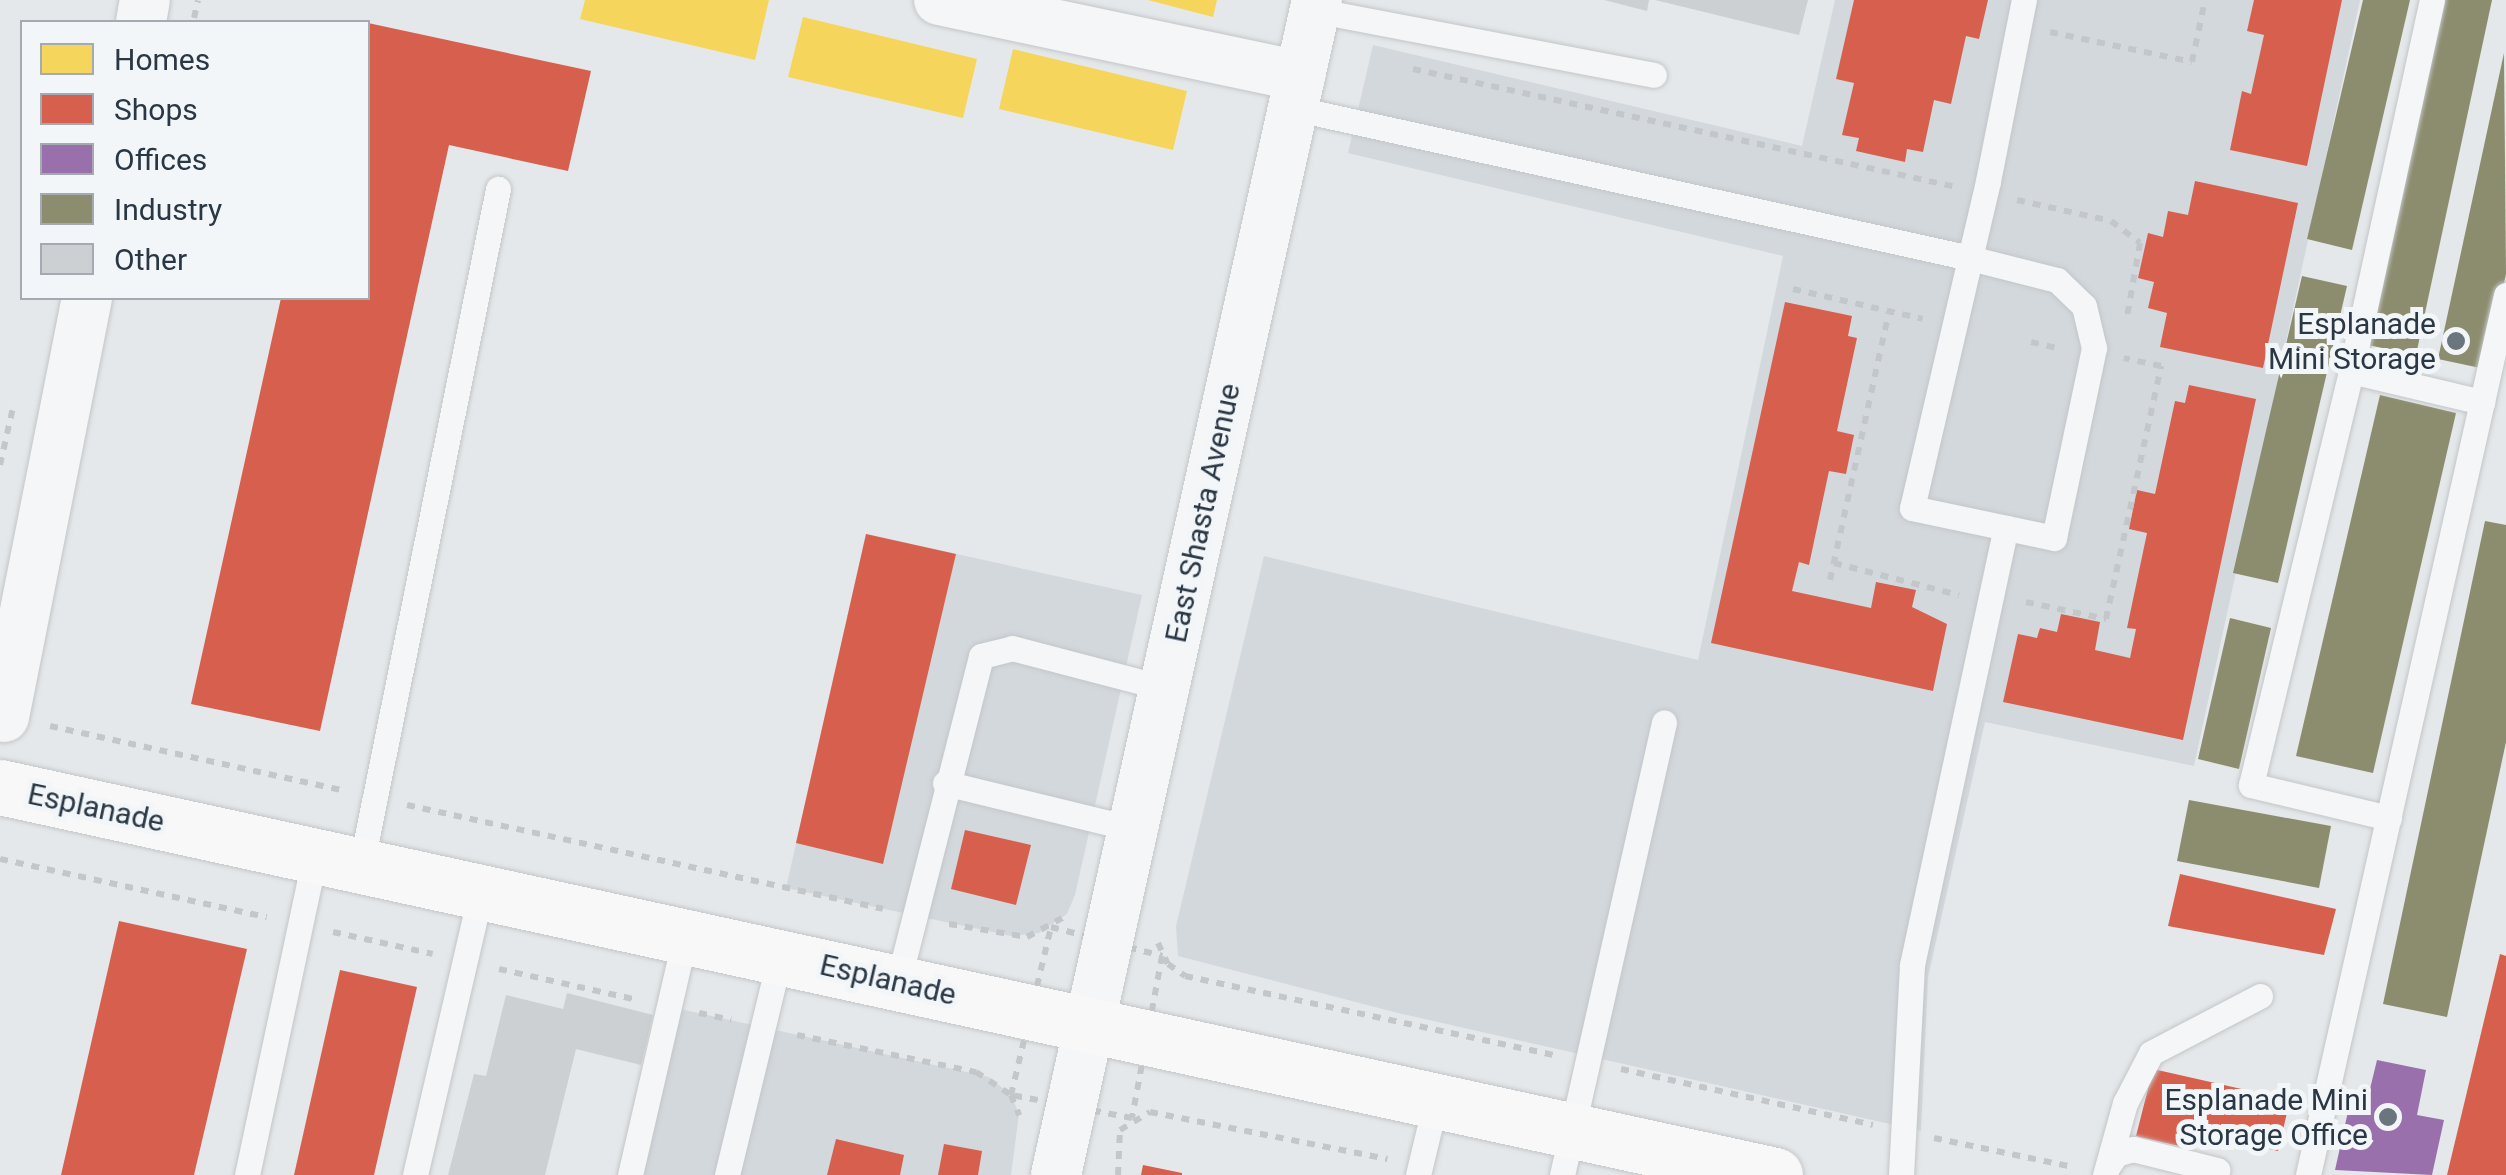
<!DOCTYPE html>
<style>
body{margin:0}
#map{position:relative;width:2506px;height:1175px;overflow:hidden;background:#e5e8ea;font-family:Roboto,sans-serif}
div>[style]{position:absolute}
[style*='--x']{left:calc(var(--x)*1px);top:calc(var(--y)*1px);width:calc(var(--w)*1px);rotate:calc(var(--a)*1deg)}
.built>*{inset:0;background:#d3d8dd}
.homes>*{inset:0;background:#f6d55c}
.shops>*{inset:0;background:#d6604d}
.offices>*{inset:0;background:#9970ab}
.industry>*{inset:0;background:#8c8c6e}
.building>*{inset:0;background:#cdd0d2}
.path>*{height:6px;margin-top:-3px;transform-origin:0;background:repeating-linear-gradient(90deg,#c3c7ca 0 8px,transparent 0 16px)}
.roads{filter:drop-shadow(0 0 2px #c3c6c8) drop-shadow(0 0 2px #c3c6c8)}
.lane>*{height:25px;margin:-12.5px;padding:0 12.5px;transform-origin:12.5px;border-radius:12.5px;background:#f4f6f7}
.street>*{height:50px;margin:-25px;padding:0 25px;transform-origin:25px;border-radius:25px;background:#f4f6f7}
.secondary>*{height:55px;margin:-27.5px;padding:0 27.5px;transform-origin:27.5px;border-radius:27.5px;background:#f8f8f8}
.dots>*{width:28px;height:28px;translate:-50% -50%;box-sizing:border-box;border:5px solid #f3f6f9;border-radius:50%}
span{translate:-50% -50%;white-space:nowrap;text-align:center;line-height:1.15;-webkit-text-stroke:10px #f3f6f9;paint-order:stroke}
.poi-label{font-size:30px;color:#2a3744}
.right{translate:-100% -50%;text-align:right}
.street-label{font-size:30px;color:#2a3744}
.legend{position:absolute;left:20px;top:20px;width:350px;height:280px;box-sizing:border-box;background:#f3f6f9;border:2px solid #a3aab1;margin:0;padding:12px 18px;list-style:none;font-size:30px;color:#2a3744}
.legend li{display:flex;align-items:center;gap:20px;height:50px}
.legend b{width:50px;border:2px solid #a3aab1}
</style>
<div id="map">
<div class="built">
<i style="clip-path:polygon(1835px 0,2360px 0,2194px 766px,1985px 722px,1928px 977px,1921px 1131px,1398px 1013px,1178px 956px,1176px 926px,1264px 556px,1698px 660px,1783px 256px,1348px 153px,1373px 45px,1802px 146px)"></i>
<i style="clip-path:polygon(866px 534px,1142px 595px,1075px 895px,1067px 914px,1039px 933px,1011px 936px,786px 888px)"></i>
<i style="clip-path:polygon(680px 1009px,989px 1077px,1011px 1095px,1019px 1114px,1011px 1175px,642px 1175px)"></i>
</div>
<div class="homes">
<i style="clip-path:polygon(585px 0,769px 0,755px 60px,580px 19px)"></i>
<i style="clip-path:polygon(1148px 0,1217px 0,1213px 17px)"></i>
<i style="clip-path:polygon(803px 17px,977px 59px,963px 118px,788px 77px)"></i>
<i style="clip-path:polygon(1013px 49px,1187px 91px,1173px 150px,999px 109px)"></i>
</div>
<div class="shops">
<i style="clip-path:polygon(1854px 0,1988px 0,1979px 39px,1966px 36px,1951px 104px,1934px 100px,1923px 152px,1907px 149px,1905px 162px,1856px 151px,1859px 138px,1842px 135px,1854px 83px,1836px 79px)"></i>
<i style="clip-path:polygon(2254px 0,2342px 0,2307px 166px,2230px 150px,2242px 91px,2251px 94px,2264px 35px,2247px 31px)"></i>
<i style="clip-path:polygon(368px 23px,591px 71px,568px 171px,449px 145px,320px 731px,191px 704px,281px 298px,368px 298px)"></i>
<i style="clip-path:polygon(2195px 181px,2298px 203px,2263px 368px,2160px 347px,2167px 313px,2148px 308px,2154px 282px,2138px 278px,2148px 233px,2163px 237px,2168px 211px,2188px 215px)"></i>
<i style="clip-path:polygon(1785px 302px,1852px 316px,1848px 336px,1857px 338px,1837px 431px,1854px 435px,1846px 474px,1829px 471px,1809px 565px,1799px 562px,1792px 591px,1871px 608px,1876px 582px,1916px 590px,1912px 607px,1947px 624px,1933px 691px,1711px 643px)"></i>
<i style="clip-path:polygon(2189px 385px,2256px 399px,2183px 740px,2003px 702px,2018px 634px,2037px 638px,2040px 628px,2057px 632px,2061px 614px,2100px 622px,2095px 650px,2130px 658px,2136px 629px,2127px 628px,2147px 533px,2129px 529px,2137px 490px,2155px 494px,2175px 401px,2185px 403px)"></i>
<i style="clip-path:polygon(866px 534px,956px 554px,883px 864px,796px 843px)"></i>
<i style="clip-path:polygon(965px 830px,1031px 845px,1016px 905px,951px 889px)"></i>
<i style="clip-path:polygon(2180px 874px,2336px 909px,2324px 955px,2168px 926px)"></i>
<i style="clip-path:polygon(119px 921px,247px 949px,194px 1175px,61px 1175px)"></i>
<i style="clip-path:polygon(2500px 954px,2506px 956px,2506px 1175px,2447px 1175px)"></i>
<i style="clip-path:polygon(340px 970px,417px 987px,374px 1175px,294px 1175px)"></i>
<i style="clip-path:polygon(2153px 1069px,2290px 1100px,2278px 1151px,2188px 1130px,2183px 1147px,2136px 1136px)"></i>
<i style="clip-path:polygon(836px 1139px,904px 1155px,900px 1175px,827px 1175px)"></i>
<i style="clip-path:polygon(944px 1144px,982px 1151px,978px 1175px,938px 1175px)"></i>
<i style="clip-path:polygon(1143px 1165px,1182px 1173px,1182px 1175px,1141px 1175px)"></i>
</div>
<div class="offices">
<i style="clip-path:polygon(2377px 1060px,2426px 1070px,2417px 1115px,2444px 1120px,2432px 1175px,2335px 1170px,2353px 1089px,2369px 1093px)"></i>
</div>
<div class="industry">
<i style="clip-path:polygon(2363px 0,2410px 0,2352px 250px,2307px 239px)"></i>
<i style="clip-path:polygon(2443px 0,2492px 0,2416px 355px,2368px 345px)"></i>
<i style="clip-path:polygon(2504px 53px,2506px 274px,2485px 369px,2438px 359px)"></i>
<i style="clip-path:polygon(2302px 276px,2347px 286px,2278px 583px,2233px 573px)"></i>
<i style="clip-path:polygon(2380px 395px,2456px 413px,2373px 773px,2296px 756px)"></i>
<i style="clip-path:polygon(2485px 521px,2506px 525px,2506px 742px,2447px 1017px,2383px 1004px)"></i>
<i style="clip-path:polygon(2230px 618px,2271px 628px,2239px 769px,2198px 759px)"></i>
<i style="clip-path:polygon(2189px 800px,2331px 826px,2319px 888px,2177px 861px)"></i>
</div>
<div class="building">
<i style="clip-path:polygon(1604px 0,1649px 0,1647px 11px)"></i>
<i style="clip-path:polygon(1655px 0,1808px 0,1799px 35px)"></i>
<i style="clip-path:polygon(567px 993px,653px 1015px,641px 1065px,576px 1049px,545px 1175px,448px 1175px,474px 1074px,486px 1076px,506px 995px,563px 1009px)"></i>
</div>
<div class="path">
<i style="--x:194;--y:18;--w:18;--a:-77"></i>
<i style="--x:2050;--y:32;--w:145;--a:11.9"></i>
<i style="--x:2192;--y:62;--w:63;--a:-78.2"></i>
<i style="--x:1413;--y:69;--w:552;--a:12.25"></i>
<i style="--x:2017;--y:200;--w:96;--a:12.6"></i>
<i style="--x:2111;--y:221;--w:36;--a:37"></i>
<i style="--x:2140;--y:243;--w:80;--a:100"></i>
<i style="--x:1793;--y:289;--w:133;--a:13"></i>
<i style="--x:2031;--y:342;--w:28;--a:13"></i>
<i style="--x:0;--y:465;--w:64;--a:-77.3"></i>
<i style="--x:1834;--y:563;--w:129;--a:14.4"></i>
<i style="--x:1830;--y:580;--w:274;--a:-77.6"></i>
<i style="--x:2026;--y:602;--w:82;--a:12"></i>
<i style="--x:2106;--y:619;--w:259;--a:-77.7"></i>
<i style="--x:2161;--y:366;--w:38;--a:-168"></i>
<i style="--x:50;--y:726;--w:298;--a:12.4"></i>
<i style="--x:407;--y:805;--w:487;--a:12.3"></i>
<i style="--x:0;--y:859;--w:273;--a:12.3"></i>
<i style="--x:949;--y:924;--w:79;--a:9.5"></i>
<i style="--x:1027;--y:937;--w:42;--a:-28.4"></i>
<i style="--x:1051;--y:927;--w:115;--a:14.6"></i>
<i style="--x:1162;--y:956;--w:165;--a:100.5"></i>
<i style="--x:1132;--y:1118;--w:123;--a:-169.2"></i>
<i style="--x:1011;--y:1095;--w:173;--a:-76.6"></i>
<i style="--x:333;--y:932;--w:102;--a:12.4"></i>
<i style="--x:1158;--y:943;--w:23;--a:65"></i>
<i style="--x:1168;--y:964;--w:21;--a:35"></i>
<i style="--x:1185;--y:976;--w:378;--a:12.1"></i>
<i style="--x:499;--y:969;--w:142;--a:12.6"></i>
<i style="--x:699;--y:1013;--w:33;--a:12"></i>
<i style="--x:797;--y:1035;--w:183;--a:11.7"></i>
<i style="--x:976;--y:1072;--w:42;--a:33.3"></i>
<i style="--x:1011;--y:1095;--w:22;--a:68"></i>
<i style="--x:1621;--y:1069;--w:258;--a:12.5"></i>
<i style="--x:1934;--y:1138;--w:142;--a:11.8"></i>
<i style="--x:1118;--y:1175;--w:45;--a:-87.5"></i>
<i style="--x:1120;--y:1130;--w:35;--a:-31"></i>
<i style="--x:1150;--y:1112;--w:242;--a:11.2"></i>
</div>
<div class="roads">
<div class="lane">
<i style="--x:1314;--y:10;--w:346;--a:10.8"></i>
<i style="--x:1293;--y:108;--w:693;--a:12.49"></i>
<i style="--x:1970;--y:258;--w:90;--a:14.2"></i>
<i style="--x:2057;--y:280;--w:37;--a:44"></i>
<i style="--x:2084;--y:306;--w:43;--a:76.6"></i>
<i style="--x:2094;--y:348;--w:194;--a:101.9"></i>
<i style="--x:2054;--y:538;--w:145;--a:-168.1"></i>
<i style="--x:1912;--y:508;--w:257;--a:-76.9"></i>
<i style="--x:1970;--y:258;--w:79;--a:-76.8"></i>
<i style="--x:1988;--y:181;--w:185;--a:-78.8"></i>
<i style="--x:2351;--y:371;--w:380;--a:-77.7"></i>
<i style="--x:945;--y:783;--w:194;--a:13.7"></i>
<i style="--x:2389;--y:818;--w:142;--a:-166.6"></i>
<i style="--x:2251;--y:785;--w:426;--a:-76.4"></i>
<i style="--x:2351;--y:371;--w:135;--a:13.3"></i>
<i style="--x:361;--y:866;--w:691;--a:-78.56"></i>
<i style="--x:898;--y:982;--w:336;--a:-75.7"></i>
<i style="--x:981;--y:656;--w:32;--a:-14"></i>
<i style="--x:1012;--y:648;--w:157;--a:14.7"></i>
<i style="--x:2108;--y:1166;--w:14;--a:-56"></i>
<i style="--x:2116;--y:1154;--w:18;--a:-16"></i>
<i style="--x:2133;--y:1149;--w:87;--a:14"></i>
<i style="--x:247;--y:1175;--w:326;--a:-78"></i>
<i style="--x:415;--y:1175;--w:291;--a:-76.9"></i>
<i style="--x:630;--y:1175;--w:245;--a:-77"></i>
<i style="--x:727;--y:1175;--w:225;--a:-76.4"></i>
<i style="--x:1418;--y:1175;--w:77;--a:-76.5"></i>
<i style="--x:1562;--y:1175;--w:464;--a:-77.3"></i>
<i style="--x:1901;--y:1175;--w:210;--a:-87"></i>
<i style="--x:1912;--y:965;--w:447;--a:-77.9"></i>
<i style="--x:2105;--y:1175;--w:75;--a:-74.5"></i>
<i style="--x:2125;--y:1103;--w:56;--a:-62.5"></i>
<i style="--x:2151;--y:1053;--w:123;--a:-27.6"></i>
<i style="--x:2308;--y:1175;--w:902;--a:-77.32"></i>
</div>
<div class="street">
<i style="--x:939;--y:0;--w:369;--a:11.9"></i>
<i style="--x:141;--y:22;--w:22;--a:-80"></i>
<i style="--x:4;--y:717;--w:427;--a:-78.8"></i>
<i style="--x:1056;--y:1175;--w:1204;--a:-77.48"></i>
</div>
<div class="secondary">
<i style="--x:0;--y:787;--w:1817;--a:12.33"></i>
</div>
</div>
<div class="dots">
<i style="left:2456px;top:341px;background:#6b757e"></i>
<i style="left:2388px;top:1117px;background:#6b757e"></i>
</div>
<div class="poi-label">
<span class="right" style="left:2436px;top:341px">Esplanade<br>Mini Storage</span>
<span class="right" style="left:2368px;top:1117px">Esplanade Mini<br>Storage Office</span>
</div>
<div class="street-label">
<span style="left:1203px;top:513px;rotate:-78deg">East Shasta Avenue</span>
<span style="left:96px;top:808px;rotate:12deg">Esplanade</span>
<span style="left:888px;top:980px;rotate:13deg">Esplanade</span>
</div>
<ul class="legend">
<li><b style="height:28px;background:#f6d55c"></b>Homes</li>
<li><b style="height:28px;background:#d6604d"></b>Shops</li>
<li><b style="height:28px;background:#9970ab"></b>Offices</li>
<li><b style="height:28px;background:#8c8c6e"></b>Industry</li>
<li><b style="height:28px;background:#cdd0d2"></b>Other</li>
</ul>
</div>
